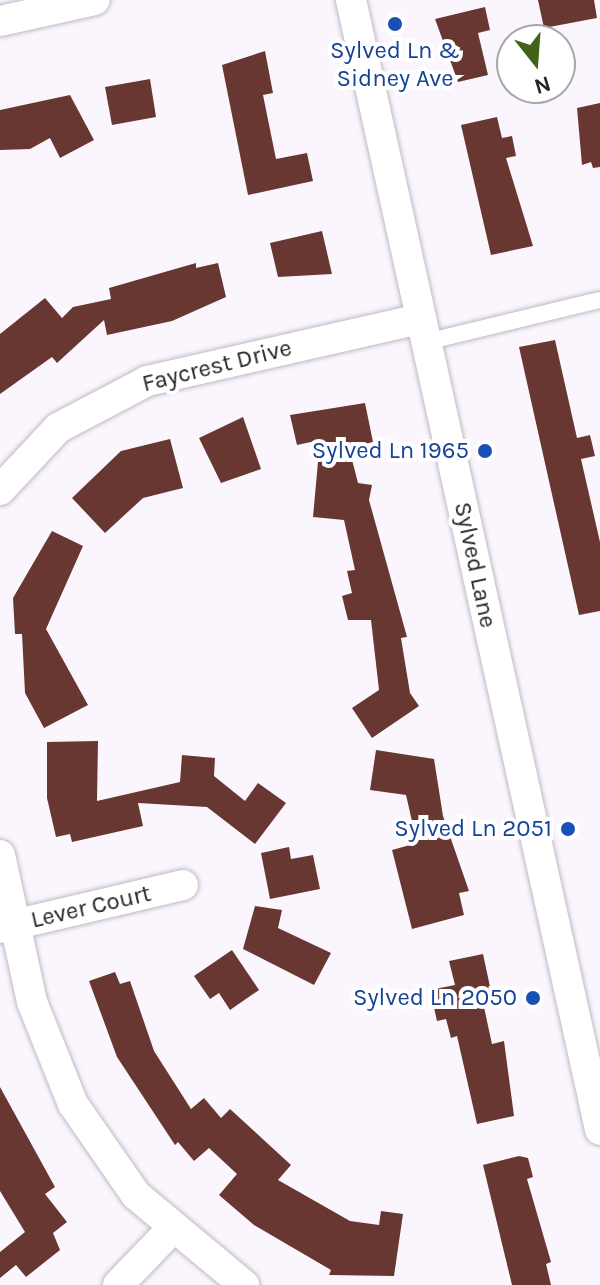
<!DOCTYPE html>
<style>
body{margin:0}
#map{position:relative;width:600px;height:1285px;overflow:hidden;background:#fbf6fe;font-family:Karla,sans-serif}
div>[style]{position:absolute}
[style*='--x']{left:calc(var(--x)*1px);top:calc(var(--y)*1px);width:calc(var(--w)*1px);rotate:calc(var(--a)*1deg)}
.building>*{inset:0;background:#693731}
.roads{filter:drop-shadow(0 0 2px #bfb9c3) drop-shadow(0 0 2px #bfb9c3)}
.service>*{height:16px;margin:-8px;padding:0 8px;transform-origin:8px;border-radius:8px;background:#fff}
.minor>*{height:30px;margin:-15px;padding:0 15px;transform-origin:15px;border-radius:15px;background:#fff}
.dots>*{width:22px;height:22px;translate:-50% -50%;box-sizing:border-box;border:4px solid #fff;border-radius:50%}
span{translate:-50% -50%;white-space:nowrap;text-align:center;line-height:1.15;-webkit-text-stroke:8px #fff;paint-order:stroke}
.transit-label{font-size:24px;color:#164399}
.right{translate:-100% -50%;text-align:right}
.street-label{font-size:24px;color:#262427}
.north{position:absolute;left:496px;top:24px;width:80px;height:80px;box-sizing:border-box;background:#fff;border:2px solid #a8a7a9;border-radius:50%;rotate:163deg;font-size:22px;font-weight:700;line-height:32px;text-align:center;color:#262427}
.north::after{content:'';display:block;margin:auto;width:28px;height:36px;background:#426218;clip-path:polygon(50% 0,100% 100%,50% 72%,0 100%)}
</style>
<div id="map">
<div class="building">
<i style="clip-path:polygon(538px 0,594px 0,597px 18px,544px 28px)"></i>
<i style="clip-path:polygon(485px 7px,490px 30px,478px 33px,488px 75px,458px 82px,435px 19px)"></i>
<i style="clip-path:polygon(265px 51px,273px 93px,263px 95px,276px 159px,307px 153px,313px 181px,248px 195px,222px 65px)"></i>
<i style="clip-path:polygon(150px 79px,156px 117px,112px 125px,105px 87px)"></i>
<i style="clip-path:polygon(70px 95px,94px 140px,60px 158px,50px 138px,30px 149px,0 150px,0 110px)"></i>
<i style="clip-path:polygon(600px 103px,600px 167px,593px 168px,591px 162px,582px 165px,577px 108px)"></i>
<i style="clip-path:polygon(497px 117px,502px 138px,512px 136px,516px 156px,506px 158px,533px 246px,491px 255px,461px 125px)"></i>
<i style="clip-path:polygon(322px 231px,332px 274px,278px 277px,270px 243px)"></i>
<i style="clip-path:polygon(196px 263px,196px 268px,218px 263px,226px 297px,172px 321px,107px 335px,104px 320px,57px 363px,52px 357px,0 394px,0 334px,45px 298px,62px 318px,73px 307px,111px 299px,109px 288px)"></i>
<i style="clip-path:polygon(555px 340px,577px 438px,590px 435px,595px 456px,581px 459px,600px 542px,600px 611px,579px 615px,519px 347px)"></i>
<i style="clip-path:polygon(365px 403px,373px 442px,349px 448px,358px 483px,372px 485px,369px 500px,407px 637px,401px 638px,410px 693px,419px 706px,372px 738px,352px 708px,379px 690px,371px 620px,348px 620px,342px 596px,352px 593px,347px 571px,355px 570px,344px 520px,313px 517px,320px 440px,297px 445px,290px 415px)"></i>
<i style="clip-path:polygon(243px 417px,261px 469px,221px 483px,199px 438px)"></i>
<i style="clip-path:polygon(170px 439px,183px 488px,143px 498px,105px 533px,72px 498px,121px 451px)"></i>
<i style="clip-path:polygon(52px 531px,83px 546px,46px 629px,88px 705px,44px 728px,25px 693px,22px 634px,15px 634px,13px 598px)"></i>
<i style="clip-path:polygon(98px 741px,97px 801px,180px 782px,182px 755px,215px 758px,214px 776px,245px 801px,258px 783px,286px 803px,255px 844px,207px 807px,138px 803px,143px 826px,72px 842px,70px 834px,56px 837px,47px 798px,47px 742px)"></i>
<i style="clip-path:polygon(376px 750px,434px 759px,443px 816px,469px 891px,459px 893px,464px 915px,412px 929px,392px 850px,417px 843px,406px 795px,370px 790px)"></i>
<i style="clip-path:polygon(289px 847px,291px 859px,313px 855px,320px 889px,270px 899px,261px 853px)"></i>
<i style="clip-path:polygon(255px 906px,282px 910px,278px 928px,331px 953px,314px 985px,243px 949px)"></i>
<i style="clip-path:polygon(232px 950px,259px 990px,230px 1010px,219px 993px,210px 999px,194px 976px)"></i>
<i style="clip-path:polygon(483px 954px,492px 996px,482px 998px,492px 1044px,504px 1041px,514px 1116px,477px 1124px,457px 1036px,451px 1038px,446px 1019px,437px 1021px,430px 990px,455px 985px,449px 961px)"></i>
<i style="clip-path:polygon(115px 972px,120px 984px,130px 981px,154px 1051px,191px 1109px,204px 1098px,221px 1118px,230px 1109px,291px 1165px,278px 1180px,350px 1221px,379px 1225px,381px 1211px,403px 1214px,394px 1276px,329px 1275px,331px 1270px,254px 1225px,219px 1195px,237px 1174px,209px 1148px,194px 1161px,178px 1142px,175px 1145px,117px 1057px,89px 981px)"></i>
<i style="clip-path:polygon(0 1087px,55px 1187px,45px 1194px,67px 1222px,53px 1233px,60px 1250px,26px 1277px,16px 1265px,0 1278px,0 1252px,25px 1232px,0 1191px)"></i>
<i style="clip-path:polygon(519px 1156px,528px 1158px,533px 1177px,527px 1179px,551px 1262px,546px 1264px,551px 1285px,512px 1285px,483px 1165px)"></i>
</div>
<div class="roads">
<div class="service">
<i style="--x:426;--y:342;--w:179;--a:-13.6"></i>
</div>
<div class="minor">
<i style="--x:351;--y:0;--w:1157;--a:77.57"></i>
<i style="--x:0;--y:21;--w:97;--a:-12.5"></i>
<i style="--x:0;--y:490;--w:85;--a:-46.9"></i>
<i style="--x:58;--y:428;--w:101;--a:-27.8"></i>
<i style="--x:147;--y:381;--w:281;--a:-12.8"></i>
<i style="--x:0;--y:855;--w:150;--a:77.7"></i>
<i style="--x:32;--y:1002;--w:110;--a:68.1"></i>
<i style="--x:73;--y:1104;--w:111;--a:55.3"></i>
<i style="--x:136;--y:1195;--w:141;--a:39.8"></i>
<i style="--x:0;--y:928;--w:188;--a:-13.2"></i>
<i style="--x:118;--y:1285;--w:76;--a:-46.1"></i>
</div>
</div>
<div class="dots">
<i style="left:395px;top:24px;background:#1a4fb4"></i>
<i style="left:485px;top:451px;background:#1a4fb4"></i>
<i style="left:568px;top:829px;background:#1a4fb4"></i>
<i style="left:533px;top:998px;background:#1a4fb4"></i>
</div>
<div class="transit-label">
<span style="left:395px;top:65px">Sylved Ln &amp;<br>Sidney Ave</span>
<span class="right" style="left:469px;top:451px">Sylved Ln 1965</span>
<span class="right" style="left:552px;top:829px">Sylved Ln 2051</span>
<span class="right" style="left:517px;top:998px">Sylved Ln 2050</span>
</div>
<div class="street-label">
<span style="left:217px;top:366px;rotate:-14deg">Faycrest Drive</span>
<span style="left:475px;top:565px;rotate:78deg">Sylved Lane</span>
<span style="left:91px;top:907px;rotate:-13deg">Lever Court</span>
</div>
<div class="north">N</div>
</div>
